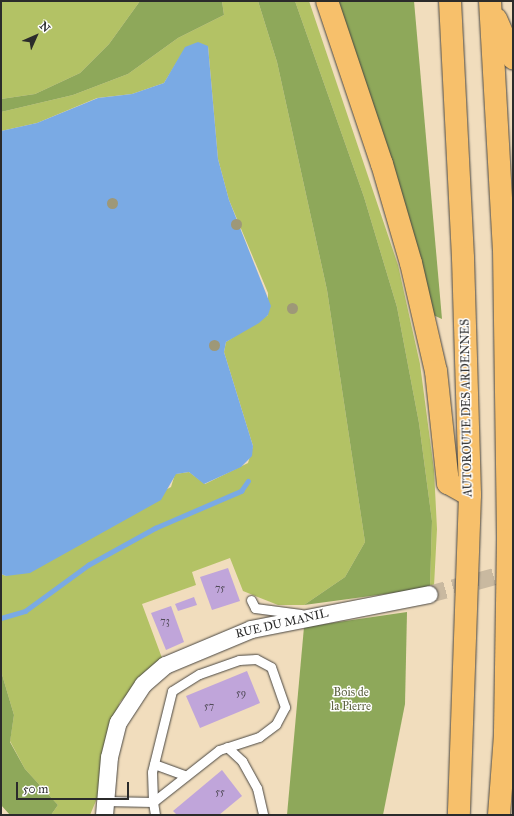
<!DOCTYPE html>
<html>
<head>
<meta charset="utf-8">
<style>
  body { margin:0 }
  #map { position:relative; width:514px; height:816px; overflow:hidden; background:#f1ddbd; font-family:"IM FELL Great Primer",serif }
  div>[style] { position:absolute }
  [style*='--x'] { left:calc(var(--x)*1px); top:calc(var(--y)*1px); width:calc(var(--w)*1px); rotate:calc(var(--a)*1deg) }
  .green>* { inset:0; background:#b3c265 }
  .forest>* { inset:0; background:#8ea85a }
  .water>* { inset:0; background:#7aaae4 }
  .stream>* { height:4.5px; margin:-2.25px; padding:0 2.25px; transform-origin:2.25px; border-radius:2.25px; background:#7aaae4 }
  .building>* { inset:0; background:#c0a5da }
  .minor-tunnel>* { height:17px; margin-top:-8.5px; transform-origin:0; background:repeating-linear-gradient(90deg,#c9b9a0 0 17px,transparent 0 25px) }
  .roads { filter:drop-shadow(0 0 1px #494641) drop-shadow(0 0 1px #494641) }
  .service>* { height:9px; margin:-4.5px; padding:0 4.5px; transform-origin:4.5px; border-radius:4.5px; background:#fff }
  .minor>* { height:17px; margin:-8.5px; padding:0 8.5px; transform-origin:8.5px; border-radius:8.5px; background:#fff }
  .motorway>* { height:22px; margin:-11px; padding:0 11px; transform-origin:11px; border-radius:11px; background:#f7c06b }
  .trees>* { width:11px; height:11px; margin:-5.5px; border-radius:50%; background:#9e9878 }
  span { translate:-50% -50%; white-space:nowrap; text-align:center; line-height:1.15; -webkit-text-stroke:3px #fff; paint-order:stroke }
  .number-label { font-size:10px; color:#504a57 }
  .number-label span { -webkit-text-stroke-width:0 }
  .street-label { font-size:12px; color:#2b2b2b }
  .park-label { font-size:12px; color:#5b603f }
  .frame { position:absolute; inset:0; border:2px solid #2b2b2b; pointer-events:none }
  .north { position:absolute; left:16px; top:16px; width:40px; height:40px; -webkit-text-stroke:3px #fff; paint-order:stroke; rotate:45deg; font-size:11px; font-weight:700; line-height:16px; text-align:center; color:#2b2b2b }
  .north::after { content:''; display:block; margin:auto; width:14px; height:18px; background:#2b2b2b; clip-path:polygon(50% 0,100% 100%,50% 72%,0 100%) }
  .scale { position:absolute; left:16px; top:782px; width:113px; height:18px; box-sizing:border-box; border:2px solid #2b2b2b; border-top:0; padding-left:5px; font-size:12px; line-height:14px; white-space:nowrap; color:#2b2b2b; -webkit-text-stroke:3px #fff; paint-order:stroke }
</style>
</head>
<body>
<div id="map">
  <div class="green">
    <div style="clip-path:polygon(1px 1px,140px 1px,109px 44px,80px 73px,35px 94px,1px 99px)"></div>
    <div style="clip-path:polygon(222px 1px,258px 1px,277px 62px,327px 290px,365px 542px,345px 577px,304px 605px,278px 605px,243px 591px,230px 558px,192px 572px,196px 585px,142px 604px,162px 658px,120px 702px,107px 737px,98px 796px,90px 815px,51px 815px,58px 805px,25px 769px,10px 741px,14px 715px,1px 671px,1px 574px,6px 576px,171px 487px,175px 474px,189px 472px,205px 484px,248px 463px,253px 446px,224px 352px,226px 342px,268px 315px,268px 293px,229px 200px,218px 159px,208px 46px,186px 47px,164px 83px,132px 94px,97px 98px,37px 123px,1px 131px,1px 112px,73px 95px,128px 74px,178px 38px,224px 15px)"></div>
    <div style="clip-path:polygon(295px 1px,309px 1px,398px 265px,420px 364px,434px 470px,437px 529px,434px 586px,430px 588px,432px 521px,419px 423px,397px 307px,364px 197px)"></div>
  </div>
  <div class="forest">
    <div style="clip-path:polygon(140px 1px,222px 1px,224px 15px,178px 38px,128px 74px,73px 95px,1px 112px,1px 99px,35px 94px,80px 73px,109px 44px)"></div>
    <div style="clip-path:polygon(258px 1px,295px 1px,364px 197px,397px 307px,419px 423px,432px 521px,430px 588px,304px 605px,345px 577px,365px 542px,327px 290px,277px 62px)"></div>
    <div style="clip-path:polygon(336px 1px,414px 1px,442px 319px,433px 315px)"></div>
    <div style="clip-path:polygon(407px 612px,405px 704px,383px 815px,287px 815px,304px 627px)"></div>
    <div style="clip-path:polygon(1px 671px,14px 715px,10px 742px,25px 769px,58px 805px,51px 815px,10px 815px,1px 805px)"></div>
  </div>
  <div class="water">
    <div style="clip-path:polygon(198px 42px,208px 46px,218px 159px,229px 200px,271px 306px,268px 315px,259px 323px,226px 342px,224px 352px,253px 446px,252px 456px,241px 467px,204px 484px,189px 472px,176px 474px,161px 500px,30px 573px,6px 576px,1px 574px,1px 131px,37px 123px,98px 98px,132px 94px,164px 83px,185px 47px)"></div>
  </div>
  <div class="stream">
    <div style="--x:1;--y:618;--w:25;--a:-16"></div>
    <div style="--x:25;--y:611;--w:78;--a:-36.1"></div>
    <div style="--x:88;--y:565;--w:77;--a:-28.9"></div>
    <div style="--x:155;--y:528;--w:94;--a:-23.3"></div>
    <div style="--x:241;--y:491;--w:12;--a:-55"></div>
  </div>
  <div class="building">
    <div style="clip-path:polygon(228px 568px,240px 601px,212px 610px,200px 577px)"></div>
    <div style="clip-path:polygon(194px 597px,197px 605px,178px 611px,175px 604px)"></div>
    <div style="clip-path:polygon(171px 606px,184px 642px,166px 650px,151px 613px)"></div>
    <div style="clip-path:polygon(247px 671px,260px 703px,200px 728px,186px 696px)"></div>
    <div style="clip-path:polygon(222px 770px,242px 796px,219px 815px,177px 815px,173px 811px)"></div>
  </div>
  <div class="minor-tunnel">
    <div style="--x:429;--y:594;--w:87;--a:-15.3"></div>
  </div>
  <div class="roads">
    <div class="service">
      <div style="--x:251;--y:600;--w:9;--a:63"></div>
      <div style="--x:255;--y:608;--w:46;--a:7.4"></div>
      <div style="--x:227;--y:747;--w:21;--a:43"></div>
      <div style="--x:242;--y:761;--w:31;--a:61"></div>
      <div style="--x:257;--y:788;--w:28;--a:77"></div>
      <div style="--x:154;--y:764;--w:32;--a:20"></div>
      <div style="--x:104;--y:801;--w:49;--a:1.2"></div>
      <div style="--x:153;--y:802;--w:84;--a:-38.2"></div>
      <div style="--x:219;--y:750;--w:42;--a:-18"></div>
      <div style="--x:259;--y:737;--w:21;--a:-37"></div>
      <div style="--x:276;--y:724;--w:19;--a:-62"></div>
      <div style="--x:285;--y:707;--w:42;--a:-109.3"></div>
      <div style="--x:271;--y:667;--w:17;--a:-152"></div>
      <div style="--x:256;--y:659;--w:17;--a:177"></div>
      <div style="--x:239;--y:660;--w:42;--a:160.7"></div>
      <div style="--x:199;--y:674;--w:32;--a:148"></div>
      <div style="--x:172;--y:691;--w:83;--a:103.9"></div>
      <div style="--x:152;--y:772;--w:30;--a:88"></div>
      <div style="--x:153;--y:802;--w:13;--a:81"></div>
    </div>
    <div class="minor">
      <div style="--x:104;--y:815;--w:58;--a:-85.1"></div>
      <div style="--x:109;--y:757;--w:36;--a:-76"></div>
      <div style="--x:118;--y:722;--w:45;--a:-56.7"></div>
      <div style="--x:143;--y:684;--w:29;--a:-41"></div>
      <div style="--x:165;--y:665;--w:93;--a:-22.7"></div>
      <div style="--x:251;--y:629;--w:181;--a:-11.1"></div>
    </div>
    <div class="motorway">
      <div style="--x:327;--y:1;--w:172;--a:71.4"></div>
      <div style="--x:382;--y:164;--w:103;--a:73.7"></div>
      <div style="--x:411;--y:263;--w:111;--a:77"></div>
      <div style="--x:436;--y:371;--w:113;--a:83.9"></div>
      <div style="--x:448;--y:483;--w:25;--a:29"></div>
      <div style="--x:450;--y:1;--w:257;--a:87.1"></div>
      <div style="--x:463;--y:258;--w:237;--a:88.3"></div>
      <div style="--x:470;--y:495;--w:320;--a:92"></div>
      <div style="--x:490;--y:1;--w:248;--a:86.8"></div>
      <div style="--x:504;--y:249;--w:291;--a:89.2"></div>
      <div style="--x:508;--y:540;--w:195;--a:90.9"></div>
      <div style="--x:505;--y:735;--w:80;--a:94.3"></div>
      <div style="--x:496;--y:19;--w:43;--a:66.4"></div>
    </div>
  </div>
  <div class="trees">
    <div style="left:112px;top:203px"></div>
    <div style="left:236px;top:224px"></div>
    <div style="left:292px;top:308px"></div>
    <div style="left:214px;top:345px"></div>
  </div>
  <div class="number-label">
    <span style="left:220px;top:589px">75</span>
    <span style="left:165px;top:622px">73</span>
    <span style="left:241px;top:694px">59</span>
    <span style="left:209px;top:707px">57</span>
    <span style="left:220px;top:793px">55</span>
  </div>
  <div class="street-label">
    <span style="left:467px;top:408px;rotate:-91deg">AUTOROUTE DES ARDENNES</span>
    <span style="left:282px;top:624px;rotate:-13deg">RUE DU MANIL</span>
  </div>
  <div class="park-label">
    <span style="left:351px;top:700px">Bois de<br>la Pierre</span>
  </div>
  <div class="frame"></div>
  <div class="north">N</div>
  <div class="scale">50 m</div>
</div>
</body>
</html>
